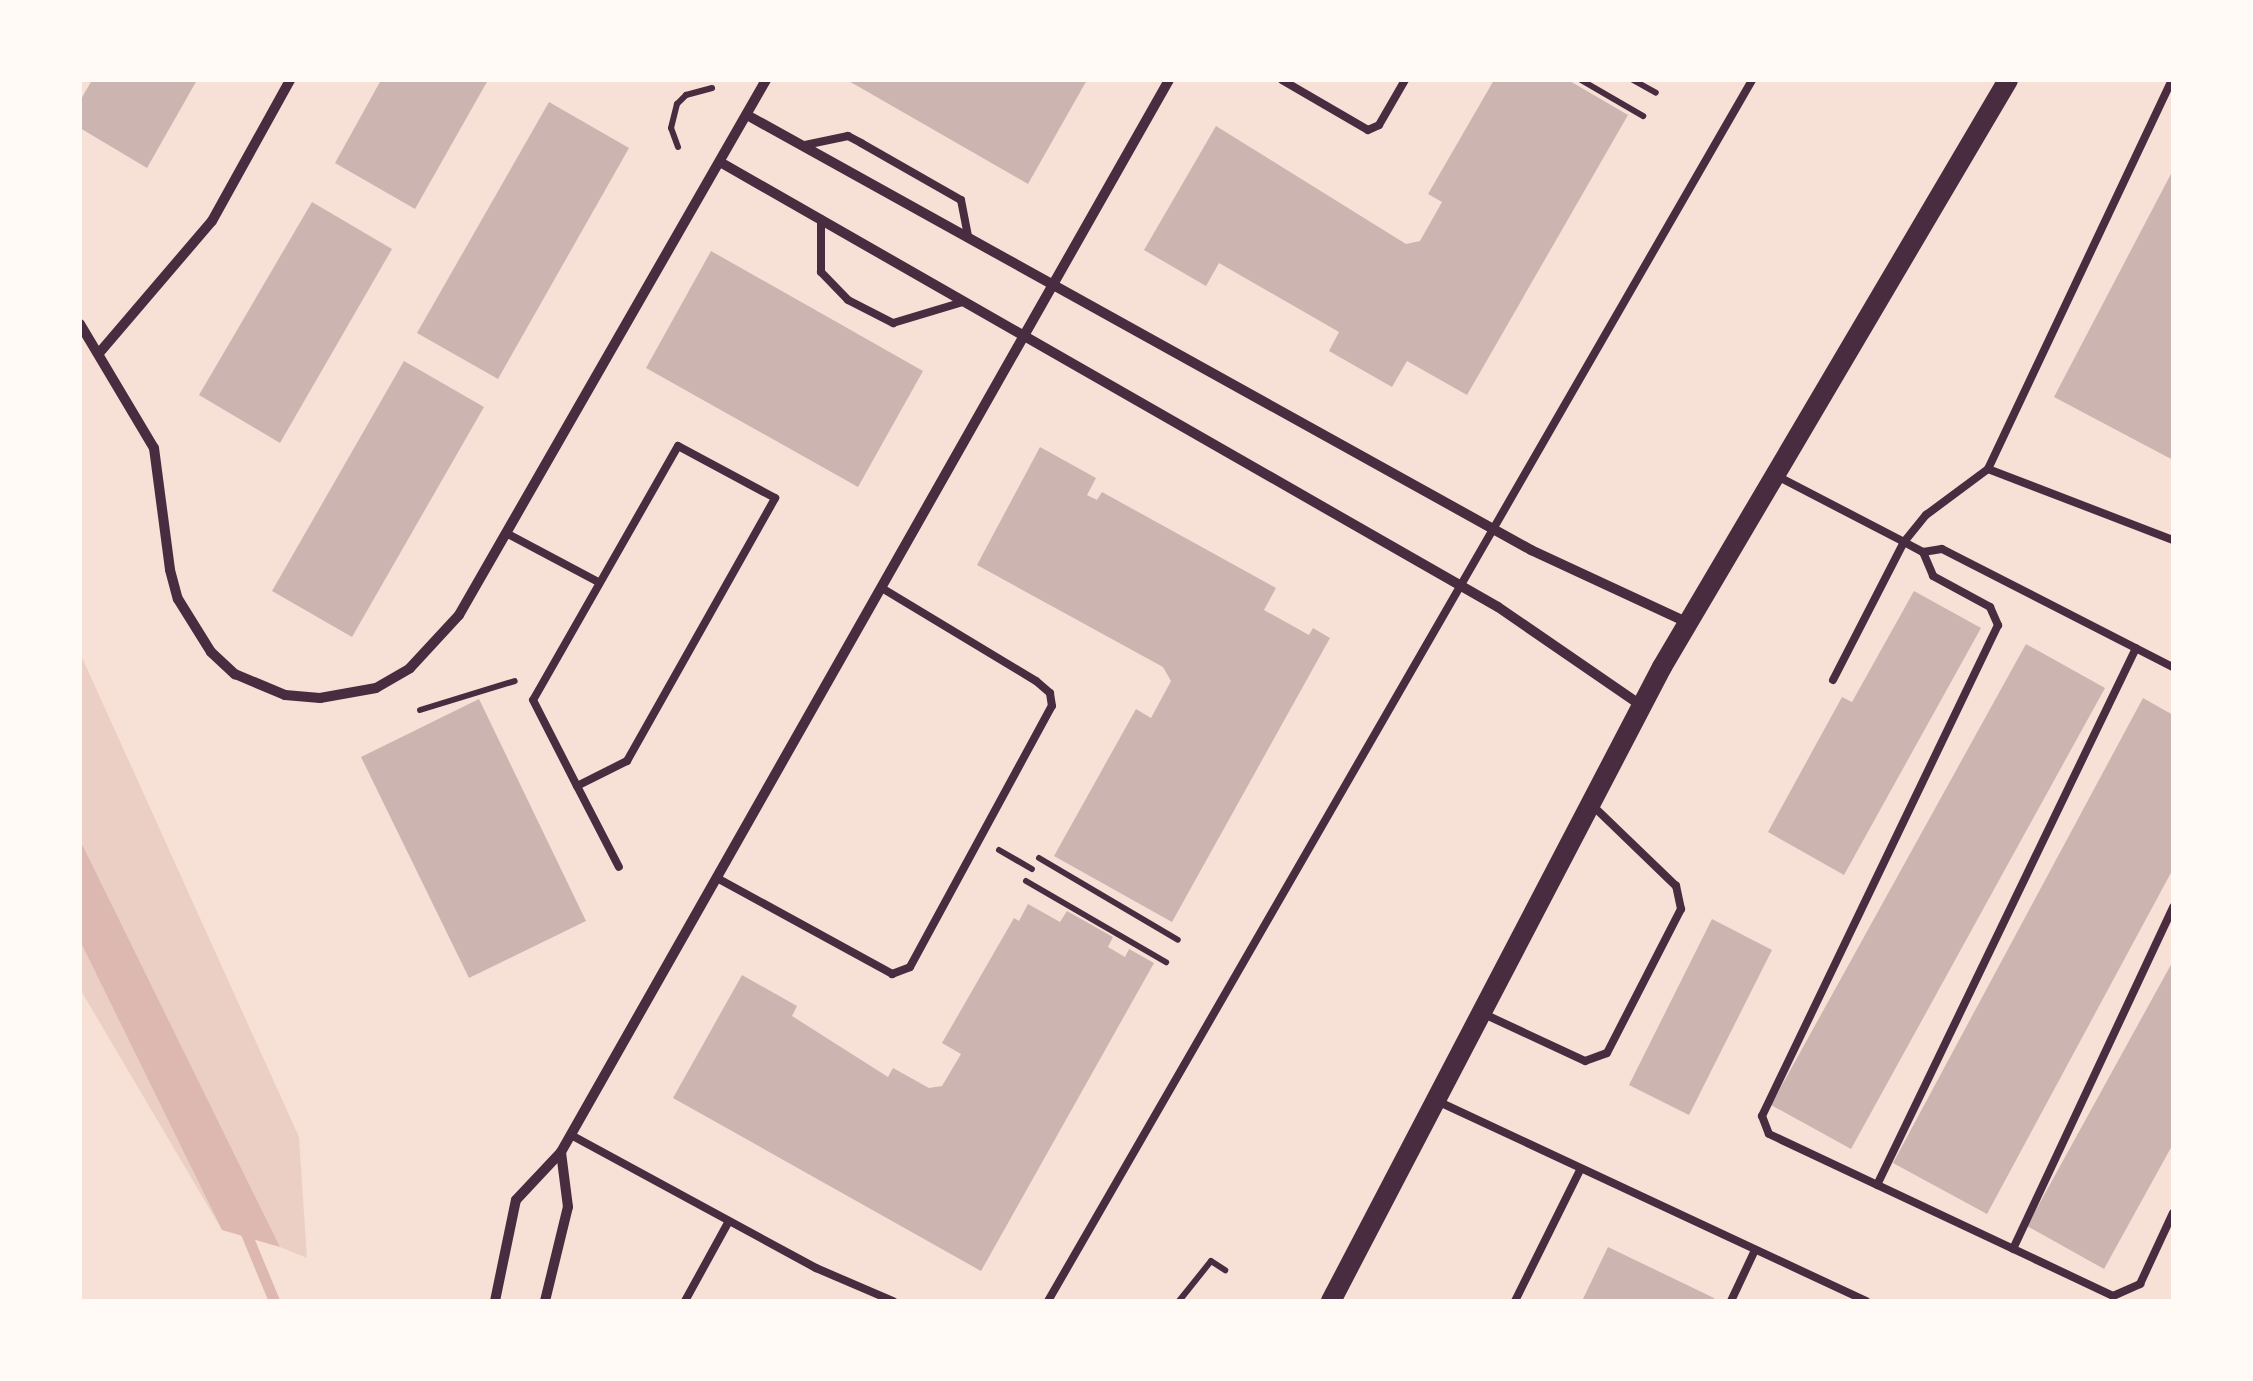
<!DOCTYPE html>
<html>
<head>
<meta charset="utf-8">
<style>
  body { margin:0 }
  #map { position:relative; width:2253px; height:1381px; overflow:hidden; background:#f7e1d7; font-family:"Golos Text",sans-serif }
  div>[style] { position:absolute }
  [style*='--x'] { left:calc(var(--x)*1px); top:calc(var(--y)*1px); width:calc(var(--w)*1px); rotate:calc(var(--a)*1deg) }
  .green>* { inset:0; background:#ebcfc5 }
  .water>* { inset:0; background:#dcb8b0 }
  .stream>* { height:11px; margin:-5.5px; padding:0 5.5px; transform-origin:5.5px; border-radius:5.5px; background:#dcb8b0 }
  .building>* { inset:0; background:#ccb4b1 }
  .path>* { height:6px; margin:-3px; padding:0 3px; transform-origin:3px; border-radius:3px; background:#4a2c40 }
  .service>* { height:8px; margin:-4px; padding:0 4px; transform-origin:4px; border-radius:4px; background:#4a2c40 }
  .minor>* { height:10px; margin:-5px; padding:0 5px; transform-origin:5px; border-radius:5px; background:#4a2c40 }
  .secondary>* { height:20px; margin:-10px; padding:0 10px; transform-origin:10px; border-radius:10px; background:#4a2c40 }
  span { translate:-50% -50%; white-space:nowrap; text-align:center; line-height:1.15; -webkit-text-stroke:8px #fffaf5; paint-order:stroke }
  .frame { position:absolute; inset:0; border:82px solid #fffaf5; pointer-events:none }
</style>
</head>
<body>
<div id="map">
  <div class="green">
    <div style="clip-path:polygon(80px 653px,299px 1137px,307px 1258px,280px 1247px,80px 840px)"></div>
    <div style="clip-path:polygon(80px 941px,222px 1230px,80px 989px)"></div>
  </div>
  <div class="water">
    <div style="clip-path:polygon(80px 840px,280px 1247px,222px 1230px,80px 941px)"></div>
  </div>
  <div class="stream">
    <div style="--x:243;--y:1226;--w:81;--a:67.5"></div>
  </div>
  <div class="building">
    <div style="clip-path:polygon(92px 80px,197px 80px,147px 168px,80px 128px,80px 101px)"></div>
    <div style="clip-path:polygon(381px 80px,488px 80px,415px 209px,335px 163px)"></div>
    <div style="clip-path:polygon(847px 80px,1087px 80px,1028px 184px)"></div>
    <div style="clip-path:polygon(1494px 80px,1568px 80px,1628px 115px,1467px 395px,1407px 361px,1392px 387px,1329px 351px,1339px 332px,1219px 263px,1206px 286px,1144px 250px,1216px 126px,1406px 244px,1420px 241px,1442px 202px,1428px 194px)"></div>
    <div style="clip-path:polygon(549px 102px,629px 148px,498px 379px,417px 333px)"></div>
    <div style="clip-path:polygon(2173px 170px,2173px 460px,2054px 397px)"></div>
    <div style="clip-path:polygon(312px 202px,392px 249px,280px 443px,199px 395px)"></div>
    <div style="clip-path:polygon(711px 251px,923px 371px,858px 487px,646px 368px)"></div>
    <div style="clip-path:polygon(404px 361px,484px 407px,352px 637px,272px 591px)"></div>
    <div style="clip-path:polygon(1040px 447px,1096px 478px,1087px 495px,1097px 500px,1102px 492px,1276px 588px,1264px 610px,1309px 635px,1313px 628px,1330px 638px,1172px 922px,1054px 856px,1136px 709px,1151px 718px,1171px 681px,1163px 667px,977px 565px)"></div>
    <div style="clip-path:polygon(1914px 591px,1981px 628px,1844px 875px,1768px 832px,1842px 697px,1852px 702px)"></div>
    <div style="clip-path:polygon(2026px 644px,2105px 688px,1851px 1149px,1771px 1105px)"></div>
    <div style="clip-path:polygon(2143px 698px,2173px 715px,2173px 869px,1987px 1214px,1893px 1163px)"></div>
    <div style="clip-path:polygon(479px 699px,586px 921px,469px 978px,361px 757px)"></div>
    <div style="clip-path:polygon(1028px 904px,1060px 922px,1067px 911px,1113px 937px,1108px 947px,1125px 957px,1129px 949px,1154px 963px,981px 1271px,673px 1098px,742px 975px,797px 1006px,792px 1016px,888px 1077px,893px 1068px,929px 1088px,942px 1086px,961px 1054px,942px 1043px,1014px 918px,1019px 921px)"></div>
    <div style="clip-path:polygon(1712px 919px,1772px 950px,1689px 1115px,1629px 1085px)"></div>
    <div style="clip-path:polygon(2173px 961px,2173px 1144px,2104px 1269px,2027px 1226px)"></div>
    <div style="clip-path:polygon(1608px 1247px,1714px 1298px,1713px 1301px,1582px 1301px)"></div>
  </div>
  <div class="path">
    <div style="--x:1581;--y:80;--w:72;--a:30.1"></div>
    <div style="--x:1633;--y:80;--w:26;--a:29"></div>
    <div style="--x:678;--y:147;--w:20;--a:-110"></div>
    <div style="--x:671;--y:128;--w:25;--a:-76"></div>
    <div style="--x:677;--y:104;--w:13;--a:-45"></div>
    <div style="--x:686;--y:95;--w:27;--a:-15"></div>
    <div style="--x:420;--y:710;--w:99;--a:-17"></div>
    <div style="--x:999;--y:850;--w:38;--a:30"></div>
    <div style="--x:1039;--y:858;--w:161;--a:30.5"></div>
    <div style="--x:1026;--y:881;--w:162;--a:30.1"></div>
    <div style="--x:1179;--y:1301;--w:51;--a:-51.3"></div>
    <div style="--x:1211;--y:1261;--w:17;--a:33"></div>
  </div>
  <div class="service">
    <div style="--x:1282;--y:80;--w:99;--a:30.2"></div>
    <div style="--x:1368;--y:130;--w:12;--a:-24"></div>
    <div style="--x:1379;--y:125;--w:52;--a:-60"></div>
    <div style="--x:805;--y:145;--w:44;--a:-11.8"></div>
    <div style="--x:848;--y:136;--w:15;--a:28"></div>
    <div style="--x:861;--y:143;--w:115;--a:29.7"></div>
    <div style="--x:961;--y:200;--w:37;--a:79"></div>
    <div style="--x:821;--y:219;--w:53;--a:90"></div>
    <div style="--x:821;--y:272;--w:39;--a:46"></div>
    <div style="--x:848;--y:300;--w:51;--a:27.1"></div>
    <div style="--x:893;--y:323;--w:73;--a:-16.7"></div>
    <div style="--x:1988;--y:469;--w:430;--a:-64.7"></div>
    <div style="--x:1775;--y:475;--w:145;--a:27.4"></div>
    <div style="--x:1904;--y:542;--w:35;--a:-51"></div>
    <div style="--x:1926;--y:515;--w:77;--a:-36.6"></div>
    <div style="--x:1988;--y:469;--w:198;--a:21"></div>
    <div style="--x:506;--y:533;--w:104;--a:28"></div>
    <div style="--x:1923;--y:552;--w:19;--a:-9"></div>
    <div style="--x:1942;--y:549;--w:259;--a:27.1"></div>
    <div style="--x:1833;--y:680;--w:155;--a:-62.8"></div>
    <div style="--x:1904;--y:542;--w:21;--a:28"></div>
    <div style="--x:1923;--y:552;--w:26;--a:67"></div>
    <div style="--x:1933;--y:576;--w:65;--a:28.5"></div>
    <div style="--x:1990;--y:607;--w:20;--a:66"></div>
    <div style="--x:1998;--y:625;--w:545;--a:115.67"></div>
    <div style="--x:1762;--y:1116;--w:19;--a:69"></div>
    <div style="--x:1769;--y:1134;--w:380;--a:25.2"></div>
    <div style="--x:2113;--y:1296;--w:30;--a:-24"></div>
    <div style="--x:2140;--y:1284;--w:78;--a:-65.1"></div>
    <div style="--x:577;--y:786;--w:56;--a:-26.6"></div>
    <div style="--x:627;--y:761;--w:302;--a:-60.6"></div>
    <div style="--x:775;--y:498;--w:110;--a:-151.8"></div>
    <div style="--x:678;--y:446;--w:292;--a:119.7"></div>
    <div style="--x:533;--y:700;--w:97;--a:62.9"></div>
    <div style="--x:577;--y:786;--w:91;--a:62.6"></div>
    <div style="--x:717;--y:878;--w:200;--a:28.7"></div>
    <div style="--x:892;--y:974;--w:19;--a:-21"></div>
    <div style="--x:910;--y:967;--w:297;--a:-61.5"></div>
    <div style="--x:1052;--y:706;--w:13;--a:-99"></div>
    <div style="--x:1050;--y:693;--w:18;--a:-139"></div>
    <div style="--x:1036;--y:681;--w:176;--a:-148.9"></div>
    <div style="--x:1482;--y:1013;--w:114;--a:25"></div>
    <div style="--x:1585;--y:1061;--w:23;--a:-20"></div>
    <div style="--x:1607;--y:1053;--w:162;--a:-62.8"></div>
    <div style="--x:1681;--y:909;--w:24;--a:-102"></div>
    <div style="--x:1676;--y:886;--w:118;--a:-136"></div>
    <div style="--x:1435;--y:1100;--w:476;--a:25"></div>
    <div style="--x:571;--y:1135;--w:279;--a:28.5"></div>
    <div style="--x:816;--y:1268;--w:84;--a:23.2"></div>
    <div style="--x:1877;--y:1185;--w:596;--a:-64.25"></div>
    <div style="--x:2013;--y:1249;--w:378;--a:-64.9"></div>
    <div style="--x:685;--y:1301;--w:91;--a:-61.2"></div>
    <div style="--x:1048;--y:1301;--w:1409;--a:-60.03"></div>
    <div style="--x:1515;--y:1301;--w:146;--a:-63.6"></div>
    <div style="--x:1731;--y:1301;--w:56;--a:-64.8"></div>
  </div>
  <div class="minor">
    <div style="--x:747;--y:115;--w:897;--a:29.02"></div>
    <div style="--x:1531;--y:550;--w:173;--a:24.9"></div>
    <div style="--x:720;--y:162;--w:896;--a:29.77"></div>
    <div style="--x:1498;--y:607;--w:175;--a:34.5"></div>
    <div style="--x:80;--y:324;--w:144;--a:59.2"></div>
    <div style="--x:154;--y:448;--w:123;--a:82.5"></div>
    <div style="--x:170;--y:570;--w:30;--a:75"></div>
    <div style="--x:178;--y:599;--w:62;--a:58.1"></div>
    <div style="--x:211;--y:652;--w:33;--a:43"></div>
    <div style="--x:235;--y:674;--w:54;--a:22.8"></div>
    <div style="--x:285;--y:695;--w:35;--a:5"></div>
    <div style="--x:320;--y:698;--w:57;--a:-10.1"></div>
    <div style="--x:376;--y:688;--w:39;--a:-30"></div>
    <div style="--x:410;--y:668;--w:72;--a:-47.2"></div>
    <div style="--x:459;--y:615;--w:617;--a:-60.15"></div>
    <div style="--x:100;--y:352;--w:172;--a:-49.5"></div>
    <div style="--x:212;--y:221;--w:161;--a:-61"></div>
    <div style="--x:495;--y:1301;--w:103;--a:-78.3"></div>
    <div style="--x:516;--y:1200;--w:66;--a:-46.8"></div>
    <div style="--x:561;--y:1152;--w:1232;--a:-60.44"></div>
    <div style="--x:545;--y:1301;--w:97;--a:-76.3"></div>
    <div style="--x:568;--y:1207;--w:55;--a:-97.3"></div>
  </div>
  <div class="secondary">
    <div style="--x:1331;--y:1301;--w:715;--a:-62.43"></div>
    <div style="--x:1662;--y:667;--w:681;--a:-59.48"></div>
  </div>
  <div class="frame"></div>
</div>
</body>
</html>
